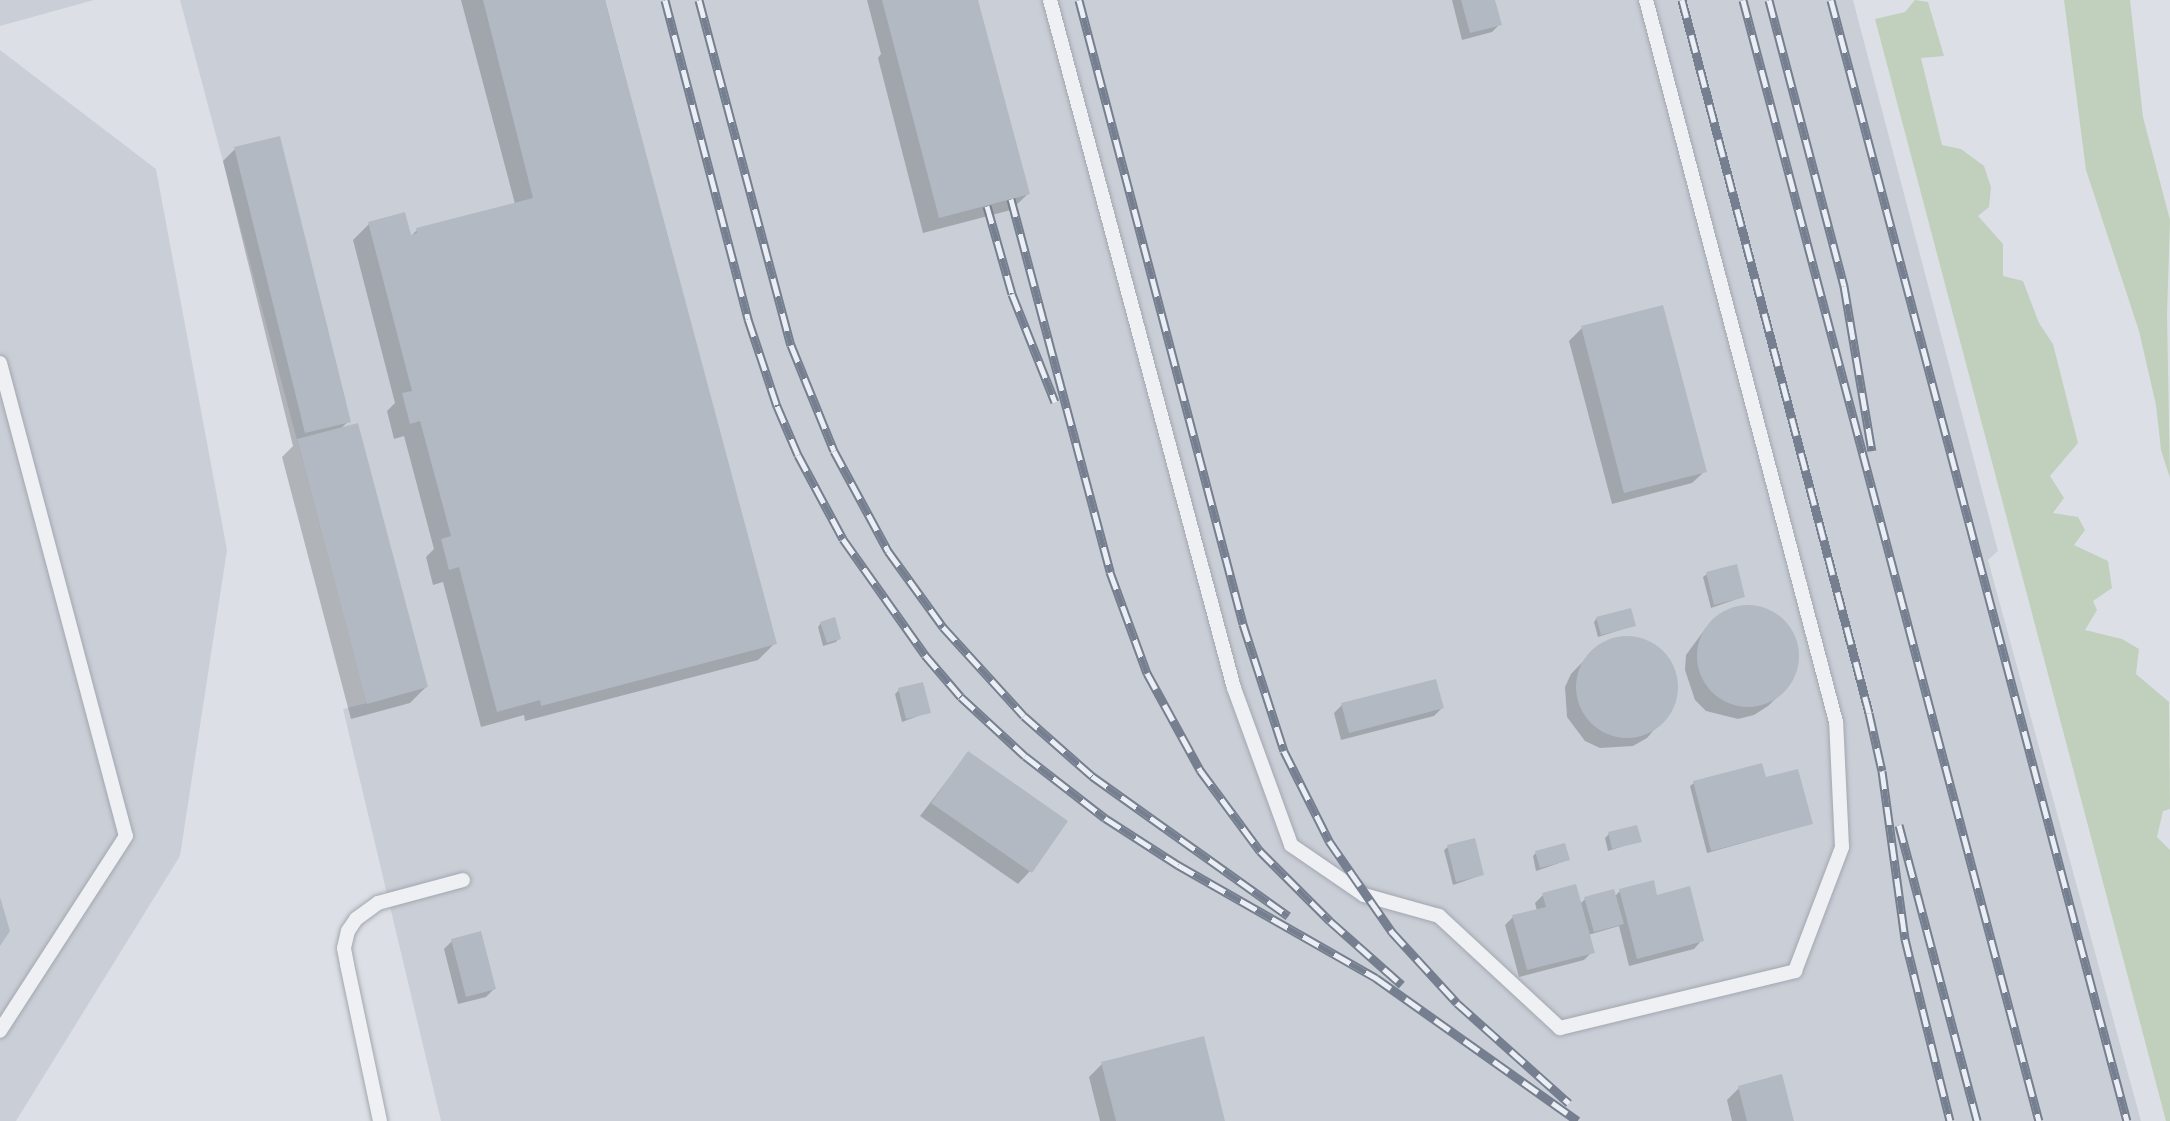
<!DOCTYPE html>
<html>
<head>
<meta charset="utf-8">
<style>
  body { margin:0 }
  #map { position:relative; width:2170px; height:1121px; overflow:hidden; background:#dce0e6; font-family:"IBM Plex Sans",sans-serif }
  div>[style] { position:absolute }
  [style*='--x'] { left:calc(var(--x)*1px); top:calc(var(--y)*1px); width:calc(var(--w)*1px); rotate:calc(var(--a)*1deg) }
  .built>* { inset:0; background:#cacfd7 }
  .green>* { inset:0; background:#c1cfbd }
  .shadow>* { inset:0; background:#0003 }
  .building>* { inset:0; background:#b3b9c2 }
  .round { border-radius:50% }
  .roads { filter:drop-shadow(0 0 2px #a2a7af) drop-shadow(0 0 2px #a2a7af) }
  .lane>* { height:14px; margin:-7px; padding:0 7px; transform-origin:7px; border-radius:7px; background:#eef0f4 }
  .rail>* { height:9px; margin-top:-4.5px; transform-origin:0; background:repeating-linear-gradient(90deg,#ebeef4 0 18px,#767f8f 0 36px); box-sizing:border-box; border-block:2px solid #767f8f }
  span { translate:-50% -50%; white-space:nowrap; text-align:center; line-height:1.15; -webkit-text-stroke:6px #ebeef4; paint-order:stroke }
</style>
</head>
<body>
<div id="map">
  <div class="built">
    <div style="clip-path:polygon(0 0,94px 0,0 26px)"></div>
    <div style="clip-path:polygon(180px 0,1853px 0,1998px 551px,1988px 560px,2141px 1121px,441px 1121px,343px 709px,367px 703px)"></div>
    <div style="clip-path:polygon(0 50px,156px 169px,227px 550px,180px 856px,16px 1121px,0 1121px)"></div>
  </div>
  <div class="green">
    <div style="clip-path:polygon(1915px 0,1928px 2px,1944px 56px,1921px 58px,1942px 145px,1961px 149px,1984px 166px,1991px 187px,1989px 207px,1978px 216px,2003px 244px,2003px 276px,2023px 281px,2039px 323px,2053px 344px,2078px 443px,2050px 476px,2064px 498px,2053px 513px,2078px 517px,2085px 530px,2074px 545px,2108px 561px,2112px 588px,2093px 601px,2097px 610px,2085px 630px,2122px 639px,2139px 649px,2136px 674px,2169px 702px,2170px 809px,2163px 811px,2157px 837px,2170px 850px,2170px 1121px,2166px 1121px,1875px 19px,1905px 12px)"></div>
    <div style="clip-path:polygon(2064px 0,2130px 0,2143px 117px,2170px 220px,2167px 314px,2170px 478px,2161px 450px,2156px 405px,2139px 331px,2086px 170px)"></div>
  </div>
  <div class="shadow">
    <div style="clip-path:polygon(461px 0,605px 0,774px 644px,758px 660px,525px 721px,524px 715px,481px 727px,443px 582px,433px 585px,426px 557px,434px 549px,404px 436px,394px 439px,387px 411px,395px 403px,353px 240px,369px 224px,409px 238px,417px 230px,515px 204px)"></div>
    <div style="clip-path:polygon(867px 0,976px 0,1028px 194px,1011px 210px,923px 233px,878px 58px,881px 54px)"></div>
    <div style="clip-path:polygon(1452px 0,1493px 0,1500px 24px,1492px 32px,1462px 40px)"></div>
    <div style="clip-path:polygon(235px 149px,349px 421px,339px 430px,426px 687px,410px 703px,351px 719px,282px 457px,293px 446px,223px 161px)"></div>
    <div style="clip-path:polygon(1582px 328px,1705px 471px,1692px 483px,1612px 504px,1569px 341px)"></div>
    <div style="clip-path:polygon(1707px 574px,1743px 597px,1711px 608px,1703px 577px)"></div>
    <div style="clip-path:polygon(1746px 606px,1773px 613px,1784px 621px,1797px 647px,1797px 663px,1782px 693px,1768px 706px,1754px 715px,1738px 719px,1706px 711px,1695px 700px,1685px 670px,1686px 655px,1705px 629px,1718px 616px)"></div>
    <div style="clip-path:polygon(1597px 618px,1633px 626px,1598px 637px,1594px 622px)"></div>
    <div style="clip-path:polygon(821px 623px,839px 638px,836px 642px,823px 646px,818px 627px)"></div>
    <div style="clip-path:polygon(1622px 637px,1651px 643px,1672px 665px,1676px 678px,1670px 711px,1647px 738px,1633px 746px,1600px 748px,1585px 741px,1567px 717px,1565px 687px,1571px 674px,1595px 649px)"></div>
    <div style="clip-path:polygon(899px 690px,929px 712px,902px 722px,895px 694px)"></div>
    <div style="clip-path:polygon(1342px 705px,1442px 708px,1434px 716px,1341px 740px,1334px 713px)"></div>
    <div style="clip-path:polygon(968px 753px,1030px 871px,1018px 884px,920px 816px)"></div>
    <div style="clip-path:polygon(1765px 780px,1810px 824px,1707px 853px,1690px 786px,1694px 783px)"></div>
    <div style="clip-path:polygon(1609px 834px,1639px 841px,1608px 851px,1605px 838px)"></div>
    <div style="clip-path:polygon(1448px 847px,1482px 875px,1453px 885px,1444px 850px)"></div>
    <div style="clip-path:polygon(1536px 853px,1568px 860px,1536px 871px,1533px 856px)"></div>
    <div style="clip-path:polygon(1620px 891px,1656px 897px,1702px 940px,1694px 949px,1629px 966px,1619px 926px,1588px 935px,1592px 952px,1584px 960px,1519px 977px,1505px 925px,1513px 917px,1537px 911px,1535px 903px,1543px 895px,1580px 904px,1585px 899px,1614px 897px)"></div>
    <div style="clip-path:polygon(452px 941px,494px 989px,486px 997px,458px 1004px,444px 949px)"></div>
    <div style="clip-path:polygon(1102px 1064px,1223px 1121px,1100px 1121px,1089px 1077px)"></div>
    <div style="clip-path:polygon(1739px 1088px,1792px 1121px,1732px 1121px,1727px 1100px)"></div>
  </div>
  <div class="building">
    <div style="clip-path:polygon(483px 0,605px 0,777px 644px,541px 706px,540px 700px,497px 712px,459px 567px,449px 570px,441px 539px,451px 536px,420px 421px,410px 424px,402px 393px,412px 391px,368px 222px,405px 212px,411px 235px,417px 233px,416px 228px,533px 198px)"></div>
    <div style="clip-path:polygon(882px 0,978px 0,1030px 194px,939px 218px)"></div>
    <div style="clip-path:polygon(1461px 0,1495px 0,1502px 25px,1470px 33px)"></div>
    <div style="clip-path:polygon(280px 136px,351px 422px,305px 433px,234px 147px)"></div>
    <div style="clip-path:polygon(1663px 305px,1707px 472px,1624px 493px,1581px 326px)"></div>
    <div style="clip-path:polygon(358px 423px,428px 687px,367px 704px,297px 439px)"></div>
    <div style="clip-path:polygon(1737px 564px,1745px 597px,1714px 605px,1706px 572px)"></div>
    <div class="round" style="left:1697px;top:605px;width:102px;height:102px"></div>
    <div style="clip-path:polygon(1631px 608px,1636px 626px,1601px 635px,1596px 617px)"></div>
    <div style="clip-path:polygon(835px 617px,841px 639px,827px 643px,820px 622px)"></div>
    <div class="round" style="left:1576px;top:636px;width:102px;height:102px"></div>
    <div style="clip-path:polygon(1436px 679px,1444px 708px,1349px 733px,1341px 703px)"></div>
    <div style="clip-path:polygon(923px 682px,931px 713px,906px 719px,898px 688px)"></div>
    <div style="clip-path:polygon(968px 751px,1068px 821px,1032px 873px,931px 803px)"></div>
    <div style="clip-path:polygon(1762px 763px,1766px 777px,1798px 769px,1813px 824px,1711px 851px,1693px 781px)"></div>
    <div style="clip-path:polygon(1637px 825px,1642px 842px,1612px 849px,1608px 832px)"></div>
    <div style="clip-path:polygon(1475px 838px,1484px 875px,1456px 882px,1447px 845px)"></div>
    <div style="clip-path:polygon(1565px 843px,1570px 860px,1540px 868px,1535px 851px)"></div>
    <div style="clip-path:polygon(1654px 880px,1657px 895px,1690px 886px,1704px 941px,1637px 959px,1619px 889px)"></div>
    <div style="clip-path:polygon(1576px 884px,1595px 953px,1527px 970px,1512px 915px,1546px 907px,1542px 893px)"></div>
    <div style="clip-path:polygon(1614px 889px,1624px 924px,1594px 932px,1584px 897px)"></div>
    <div style="clip-path:polygon(0 897px,10px 931px,0 946px)"></div>
    <div style="clip-path:polygon(481px 931px,496px 989px,466px 997px,451px 939px)"></div>
    <div style="clip-path:polygon(1204px 1036px,1225px 1121px,1116px 1121px,1101px 1062px)"></div>
    <div style="clip-path:polygon(1782px 1074px,1794px 1121px,1747px 1121px,1738px 1086px)"></div>
  </div>
  <div class="roads">
    <div class="lane">
      <div style="--x:1050;--y:0;--w:712;--a:75.03"></div>
      <div style="--x:1234;--y:688;--w:167;--a:70"></div>
      <div style="--x:1291;--y:845;--w:88;--a:34.4"></div>
      <div style="--x:1364;--y:895;--w:78;--a:15.6"></div>
      <div style="--x:1439;--y:916;--w:165;--a:42.8"></div>
      <div style="--x:1560;--y:1028;--w:242;--a:-13.6"></div>
      <div style="--x:1795;--y:971;--w:133;--a:-69.2"></div>
      <div style="--x:1842;--y:847;--w:125;--a:-92.7"></div>
      <div style="--x:1836;--y:722;--w:747;--a:-104.74"></div>
      <div style="--x:0;--y:363;--w:489;--a:75.1"></div>
      <div style="--x:126;--y:836;--w:232;--a:122.9"></div>
      <div style="--x:380;--y:1121;--w:160;--a:-101.9"></div>
      <div style="--x:347;--y:964;--w:16;--a:-101"></div>
      <div style="--x:344;--y:948;--w:17;--a:-77"></div>
      <div style="--x:348;--y:931;--w:14;--a:-56"></div>
      <div style="--x:356;--y:919;--w:27;--a:-36"></div>
      <div style="--x:378;--y:903;--w:88;--a:-15.1"></div>
    </div>
  </div>
  <div class="rail">
    <div style="--x:665;--y:0;--w:330;--a:75.4"></div>
    <div style="--x:748;--y:319;--w:92;--a:71.6"></div>
    <div style="--x:777;--y:406;--w:53;--a:66.8"></div>
    <div style="--x:798;--y:455;--w:95;--a:61.8"></div>
    <div style="--x:843;--y:539;--w:142;--a:54.7"></div>
    <div style="--x:925;--y:655;--w:55;--a:49.4"></div>
    <div style="--x:961;--y:697;--w:87;--a:42.7"></div>
    <div style="--x:1025;--y:756;--w:101;--a:37.8"></div>
    <div style="--x:1105;--y:818;--w:87;--a:32.8"></div>
    <div style="--x:1178;--y:865;--w:228;--a:29.7"></div>
    <div style="--x:1376;--y:978;--w:247;--a:35.3"></div>
    <div style="--x:699;--y:0;--w:357;--a:75.1"></div>
    <div style="--x:791;--y:345;--w:114;--a:67.9"></div>
    <div style="--x:834;--y:451;--w:114;--a:61.6"></div>
    <div style="--x:888;--y:551;--w:94;--a:54.1"></div>
    <div style="--x:943;--y:627;--w:120;--a:47.7"></div>
    <div style="--x:1024;--y:716;--w:91;--a:41.4"></div>
    <div style="--x:1092;--y:776;--w:241;--a:35.5"></div>
    <div style="--x:1079;--y:0;--w:645;--a:75.27"></div>
    <div style="--x:1243;--y:624;--w:133;--a:72.1"></div>
    <div style="--x:1284;--y:751;--w:101;--a:63.4"></div>
    <div style="--x:1329;--y:841;--w:111;--a:55.3"></div>
    <div style="--x:1392;--y:932;--w:96;--a:47.5"></div>
    <div style="--x:1457;--y:1003;--w:150;--a:41.8"></div>
    <div style="--x:1682;--y:0;--w:737;--a:75.3"></div>
    <div style="--x:1869;--y:713;--w:59;--a:77.4"></div>
    <div style="--x:1882;--y:771;--w:170;--a:82.2"></div>
    <div style="--x:1905;--y:939;--w:187;--a:76.1"></div>
    <div style="--x:1743;--y:0;--w:1159;--a:75.21"></div>
    <div style="--x:1769;--y:0;--w:296;--a:75.3"></div>
    <div style="--x:1844;--y:286;--w:167;--a:80.4"></div>
    <div style="--x:1831;--y:0;--w:1159;--a:75.21"></div>
    <div style="--x:1011;--y:199;--w:386;--a:75.1"></div>
    <div style="--x:1110;--y:572;--w:108;--a:69.9"></div>
    <div style="--x:1147;--y:673;--w:111;--a:61.3"></div>
    <div style="--x:1200;--y:770;--w:101;--a:53.5"></div>
    <div style="--x:1260;--y:851;--w:99;--a:45"></div>
    <div style="--x:1330;--y:921;--w:96;--a:41.6"></div>
    <div style="--x:987;--y:206;--w:91;--a:74.1"></div>
    <div style="--x:1012;--y:294;--w:116;--a:68.3"></div>
    <div style="--x:1899;--y:825;--w:306;--a:75.2"></div>
  </div>
</div>
</body>
</html>
